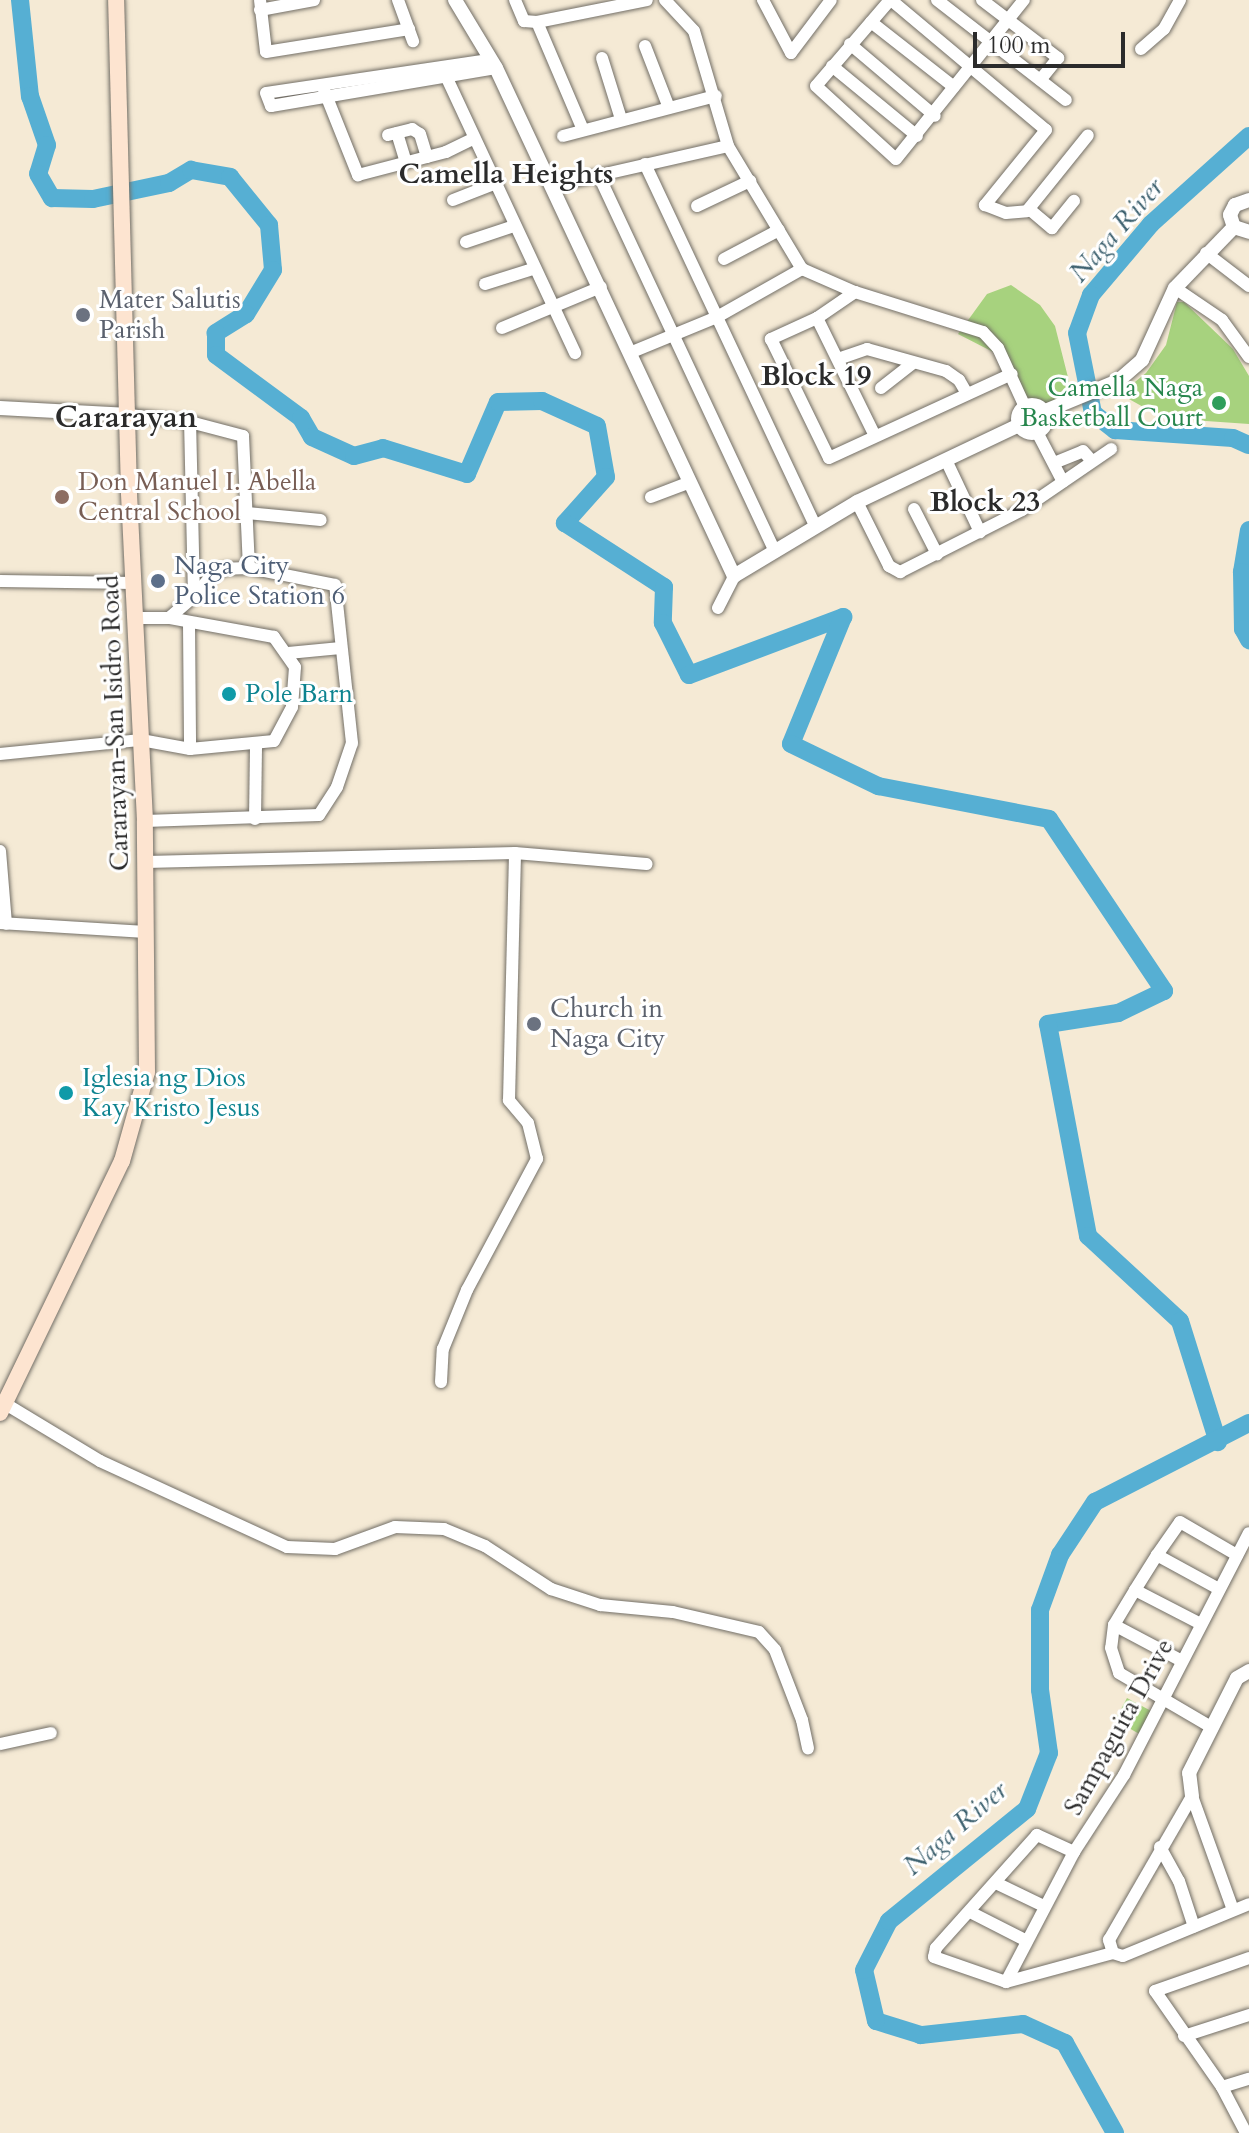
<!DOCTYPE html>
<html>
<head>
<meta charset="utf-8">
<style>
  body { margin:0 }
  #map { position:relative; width:1249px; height:2133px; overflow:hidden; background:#f5ead5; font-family:Cardo,serif }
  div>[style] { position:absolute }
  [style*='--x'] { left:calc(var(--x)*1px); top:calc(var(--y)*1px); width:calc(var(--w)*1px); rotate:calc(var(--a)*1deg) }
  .green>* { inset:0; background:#a7d27e }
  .river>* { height:18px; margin:-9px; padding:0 9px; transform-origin:9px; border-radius:9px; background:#56afd3 }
  .roads { filter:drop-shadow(0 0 2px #726e66) drop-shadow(0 0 2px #726e66) }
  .minor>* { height:12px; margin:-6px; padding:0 6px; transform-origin:6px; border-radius:6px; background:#fff }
  .tertiary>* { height:14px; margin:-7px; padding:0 7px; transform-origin:7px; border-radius:7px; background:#fff }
  .tertiary>.ring { margin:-7px; padding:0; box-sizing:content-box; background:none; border:14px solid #fff; border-radius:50% }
  .secondary>* { height:16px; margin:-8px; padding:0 8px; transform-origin:8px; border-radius:8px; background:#fde4d0 }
  .dots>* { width:22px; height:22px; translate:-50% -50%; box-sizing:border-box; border:4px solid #fff; border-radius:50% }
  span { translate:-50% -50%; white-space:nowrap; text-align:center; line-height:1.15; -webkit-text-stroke:6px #fff; paint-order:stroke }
  .worship-label { font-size:26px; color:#5b616d }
  .left { translate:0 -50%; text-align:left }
  .leisure-label { font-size:26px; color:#27864d }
  .right { translate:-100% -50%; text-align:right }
  .education-label { font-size:26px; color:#785e54 }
  .service-label { font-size:26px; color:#4e5e75 }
  .culture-label { font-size:26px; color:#0d838f }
  .street-label { font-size:26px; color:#2b2b2b }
  .neighbourhood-label { font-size:28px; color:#2b2b2b; font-weight:700 }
  .water-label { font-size:28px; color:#3c606e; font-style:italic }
  .quarter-label { font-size:30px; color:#2b2b2b; font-weight:700 }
  .scale { position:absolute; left:973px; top:32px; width:152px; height:36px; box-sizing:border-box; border:4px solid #2b2b2b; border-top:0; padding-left:10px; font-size:24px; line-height:28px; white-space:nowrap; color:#2b2b2b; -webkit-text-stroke:6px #fff; paint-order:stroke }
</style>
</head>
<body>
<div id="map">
  <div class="green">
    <div style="clip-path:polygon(1011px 285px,1040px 305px,1055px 326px,1073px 397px,1043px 407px,1030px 402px,1014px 390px,995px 353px,958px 334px,987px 294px)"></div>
    <div style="clip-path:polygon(1177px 302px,1184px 302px,1233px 349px,1249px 376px,1249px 424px,1163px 418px,1120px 394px,1146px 373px,1166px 345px)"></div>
    <div style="clip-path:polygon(1127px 1698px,1153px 1712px,1141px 1735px,1115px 1720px)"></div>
  </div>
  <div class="river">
    <div style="--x:20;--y:0;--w:97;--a:84.1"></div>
    <div style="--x:30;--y:96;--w:52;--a:70.9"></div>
    <div style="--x:47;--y:145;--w:30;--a:107"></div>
    <div style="--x:38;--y:174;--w:28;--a:60"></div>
    <div style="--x:52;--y:198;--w:41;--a:1.4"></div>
    <div style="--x:93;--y:199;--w:78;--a:-11.9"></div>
    <div style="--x:169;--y:183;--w:26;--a:-31"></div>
    <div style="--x:191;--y:170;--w:40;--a:10"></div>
    <div style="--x:230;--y:177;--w:62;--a:50.9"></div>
    <div style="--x:269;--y:225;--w:45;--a:84.9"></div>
    <div style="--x:273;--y:270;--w:52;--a:121.5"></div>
    <div style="--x:246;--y:314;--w:36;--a:148"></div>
    <div style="--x:216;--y:333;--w:22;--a:90"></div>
    <div style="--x:216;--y:355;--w:106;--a:36.5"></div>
    <div style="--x:301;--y:418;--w:22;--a:60"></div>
    <div style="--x:312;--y:437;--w:46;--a:24.3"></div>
    <div style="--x:354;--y:456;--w:30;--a:-15"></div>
    <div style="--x:383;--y:448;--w:88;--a:17.2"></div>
    <div style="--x:467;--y:474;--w:78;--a:-66.7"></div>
    <div style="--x:498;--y:402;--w:44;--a:-1.3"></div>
    <div style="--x:542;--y:401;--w:60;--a:24.4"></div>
    <div style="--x:597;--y:426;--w:52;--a:80"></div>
    <div style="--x:606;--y:477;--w:62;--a:131.7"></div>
    <div style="--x:565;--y:523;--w:118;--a:32.9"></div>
    <div style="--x:664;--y:587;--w:36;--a:92"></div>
    <div style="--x:663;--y:623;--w:58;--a:63.4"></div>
    <div style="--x:689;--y:675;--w:165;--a:-20.6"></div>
    <div style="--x:843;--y:617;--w:137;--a:112.3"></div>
    <div style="--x:791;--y:744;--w:97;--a:25.8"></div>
    <div style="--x:878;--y:786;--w:174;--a:10.9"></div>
    <div style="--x:1049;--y:819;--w:207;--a:56.2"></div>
    <div style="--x:1164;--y:991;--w:51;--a:154.4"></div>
    <div style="--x:1118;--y:1013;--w:71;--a:171.1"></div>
    <div style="--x:1048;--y:1024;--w:216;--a:79.3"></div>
    <div style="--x:1088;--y:1236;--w:125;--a:42.7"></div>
    <div style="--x:1180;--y:1321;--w:127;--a:72.6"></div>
    <div style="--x:1249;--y:136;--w:132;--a:138.1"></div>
    <div style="--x:1151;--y:224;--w:93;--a:130.2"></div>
    <div style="--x:1091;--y:295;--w:40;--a:110.2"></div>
    <div style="--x:1077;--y:333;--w:82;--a:78.7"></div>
    <div style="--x:1093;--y:413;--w:28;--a:38"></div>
    <div style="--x:1115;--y:430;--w:118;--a:3.9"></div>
    <div style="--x:1233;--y:438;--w:17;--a:24"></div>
    <div style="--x:1249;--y:530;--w:43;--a:99.5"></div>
    <div style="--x:1242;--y:572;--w:57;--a:89"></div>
    <div style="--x:1243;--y:629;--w:13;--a:61"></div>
    <div style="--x:1115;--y:2133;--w:103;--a:-119.1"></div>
    <div style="--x:1065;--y:2043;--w:46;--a:-155.7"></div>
    <div style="--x:1023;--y:2024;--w:103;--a:173.8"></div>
    <div style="--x:921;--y:2035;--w:47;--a:-162.7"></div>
    <div style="--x:876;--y:2021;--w:52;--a:-103.2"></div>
    <div style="--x:864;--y:1970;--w:55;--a:-63"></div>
    <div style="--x:889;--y:1921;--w:178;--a:-39.1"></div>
    <div style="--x:1027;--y:1809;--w:60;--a:-68.6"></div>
    <div style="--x:1049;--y:1753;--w:64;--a:-98.1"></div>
    <div style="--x:1040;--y:1690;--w:80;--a:-90"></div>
    <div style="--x:1040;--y:1610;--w:59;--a:-70"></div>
    <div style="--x:1060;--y:1555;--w:64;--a:-56.6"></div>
    <div style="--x:1095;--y:1502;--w:173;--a:-27.2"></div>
  </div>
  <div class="roads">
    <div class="minor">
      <div style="--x:260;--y:0;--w:52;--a:83.4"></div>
      <div style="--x:266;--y:52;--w:145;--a:-9.1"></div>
      <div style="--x:398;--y:0;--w:44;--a:69.9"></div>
      <div style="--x:515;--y:0;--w:23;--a:67"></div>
      <div style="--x:524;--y:21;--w:13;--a:4"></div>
      <div style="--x:537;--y:22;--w:117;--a:66.9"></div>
      <div style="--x:665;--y:0;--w:42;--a:46.9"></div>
      <div style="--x:694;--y:31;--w:120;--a:73.5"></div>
      <div style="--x:728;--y:146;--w:144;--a:59"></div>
      <div style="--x:802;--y:269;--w:58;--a:23.5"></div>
      <div style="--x:855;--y:292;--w:134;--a:17.4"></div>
      <div style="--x:983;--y:332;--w:22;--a:47"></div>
      <div style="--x:998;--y:348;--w:65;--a:65.4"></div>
      <div style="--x:763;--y:0;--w:60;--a:62.2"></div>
      <div style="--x:791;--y:53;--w:66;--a:-53"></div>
      <div style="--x:890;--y:0;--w:113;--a:130.7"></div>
      <div style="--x:816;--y:86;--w:108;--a:42.4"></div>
      <div style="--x:896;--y:159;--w:204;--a:-51.2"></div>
      <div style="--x:891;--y:0;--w:202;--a:40"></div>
      <div style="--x:1046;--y:130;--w:97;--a:129.1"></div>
      <div style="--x:985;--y:205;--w:22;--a:21"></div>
      <div style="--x:1006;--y:213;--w:21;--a:-5"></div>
      <div style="--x:1027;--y:211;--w:97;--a:-51.2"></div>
      <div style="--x:937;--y:0;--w:163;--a:37.8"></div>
      <div style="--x:982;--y:0;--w:96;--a:37.3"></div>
      <div style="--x:1058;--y:58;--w:28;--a:129"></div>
      <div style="--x:260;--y:10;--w:55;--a:-10.5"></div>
      <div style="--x:537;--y:22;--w:112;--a:-11.3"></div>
      <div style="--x:871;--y:22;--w:105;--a:38.1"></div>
      <div style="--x:850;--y:44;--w:111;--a:40.3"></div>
      <div style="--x:645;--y:46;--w:66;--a:68.8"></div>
      <div style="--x:1141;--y:49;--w:30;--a:-41"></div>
      <div style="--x:1164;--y:29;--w:33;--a:-61"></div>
      <div style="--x:602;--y:58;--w:64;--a:72.7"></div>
      <div style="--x:489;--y:60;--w:225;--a:171.6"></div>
      <div style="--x:266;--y:93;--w:14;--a:69"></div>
      <div style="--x:271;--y:106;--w:228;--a:-9.6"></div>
      <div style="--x:832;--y:66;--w:110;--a:39.5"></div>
      <div style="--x:445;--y:74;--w:308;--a:65"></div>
      <div style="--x:324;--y:90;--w:92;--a:68.2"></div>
      <div style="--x:358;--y:175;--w:91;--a:-14.6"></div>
      <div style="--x:446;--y:152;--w:30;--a:-26"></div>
      <div style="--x:397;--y:133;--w:31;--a:73"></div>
      <div style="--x:388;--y:135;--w:25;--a:-14"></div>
      <div style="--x:412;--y:129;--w:9;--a:32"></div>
      <div style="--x:420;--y:134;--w:24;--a:73"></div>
      <div style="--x:563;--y:136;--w:158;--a:-14.7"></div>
      <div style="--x:645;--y:164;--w:400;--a:64.8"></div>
      <div style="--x:599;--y:176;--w:415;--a:64.9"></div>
      <div style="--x:552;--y:186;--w:180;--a:-12.8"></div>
      <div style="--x:453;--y:200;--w:44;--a:-21.3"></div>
      <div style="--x:697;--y:206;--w:59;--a:-25.3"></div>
      <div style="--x:1029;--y:209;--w:30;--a:40"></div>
      <div style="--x:1052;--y:228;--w:35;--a:-51"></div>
      <div style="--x:466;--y:242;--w:51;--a:-18.4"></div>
      <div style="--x:1206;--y:253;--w:54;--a:37.5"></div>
      <div style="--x:724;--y:259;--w:62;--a:-27.8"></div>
      <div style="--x:485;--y:284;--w:50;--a:-17.4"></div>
      <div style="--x:1175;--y:288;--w:57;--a:34.2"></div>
      <div style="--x:1222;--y:320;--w:46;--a:53.9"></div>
      <div style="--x:855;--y:292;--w:46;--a:145.6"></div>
      <div style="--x:817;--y:318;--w:51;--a:155.5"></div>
      <div style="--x:771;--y:339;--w:132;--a:64"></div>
      <div style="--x:829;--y:458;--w:201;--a:-24.7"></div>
      <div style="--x:817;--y:318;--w:131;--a:63.8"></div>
      <div style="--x:502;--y:328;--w:107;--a:-22.5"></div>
      <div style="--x:632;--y:352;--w:92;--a:-22.4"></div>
      <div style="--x:717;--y:317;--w:98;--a:-29.5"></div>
      <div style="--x:838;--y:359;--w:31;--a:-19"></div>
      <div style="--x:867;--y:349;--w:82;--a:15.6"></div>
      <div style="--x:946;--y:371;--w:16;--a:35"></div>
      <div style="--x:959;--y:380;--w:16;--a:60"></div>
      <div style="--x:881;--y:388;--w:41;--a:-38"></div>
      <div style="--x:129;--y:415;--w:61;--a:6.5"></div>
      <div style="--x:190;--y:422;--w:55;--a:14.8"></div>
      <div style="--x:243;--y:436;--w:132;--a:87.4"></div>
      <div style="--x:1037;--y:432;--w:56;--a:62.5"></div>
      <div style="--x:946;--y:460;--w:80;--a:64.7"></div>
      <div style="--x:1054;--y:463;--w:31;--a:-22"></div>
      <div style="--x:1083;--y:451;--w:13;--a:48"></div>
      <div style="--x:651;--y:497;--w:39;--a:-21"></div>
      <div style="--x:857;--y:502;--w:72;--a:63.4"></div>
      <div style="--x:889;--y:566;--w:13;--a:29"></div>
      <div style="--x:900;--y:572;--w:137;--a:-26.9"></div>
      <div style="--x:1022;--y:510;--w:108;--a:-34.4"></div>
      <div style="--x:914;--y:509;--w:51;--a:62.9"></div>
      <div style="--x:247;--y:513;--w:74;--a:5.4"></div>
      <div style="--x:0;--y:581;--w:133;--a:0.9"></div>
      <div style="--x:718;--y:608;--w:36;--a:-63"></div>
      <div style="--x:169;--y:618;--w:33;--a:-41"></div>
      <div style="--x:194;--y:596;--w:174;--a:-91.3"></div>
      <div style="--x:189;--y:624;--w:125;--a:89.5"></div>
      <div style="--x:289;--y:653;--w:51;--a:-5.6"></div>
      <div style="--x:0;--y:754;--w:142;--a:-5.7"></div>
      <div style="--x:141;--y:740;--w:50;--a:10.4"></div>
      <div style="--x:190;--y:749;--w:84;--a:-5.4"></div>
      <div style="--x:274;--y:741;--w:38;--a:-62"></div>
      <div style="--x:292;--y:707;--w:40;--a:-85.7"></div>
      <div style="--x:295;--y:667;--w:37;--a:-125"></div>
      <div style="--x:274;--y:637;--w:107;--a:-169.7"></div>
      <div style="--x:169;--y:618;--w:34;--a:180"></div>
      <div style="--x:255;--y:819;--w:73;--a:-89.2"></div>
      <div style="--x:145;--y:821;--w:174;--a:-2"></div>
      <div style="--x:319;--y:815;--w:33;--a:-57"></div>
      <div style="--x:337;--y:787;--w:46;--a:-71.2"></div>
      <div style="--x:352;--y:743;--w:159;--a:-96.1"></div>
      <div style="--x:335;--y:585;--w:88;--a:-168.8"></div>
      <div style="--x:249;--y:568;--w:24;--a:178"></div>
      <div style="--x:225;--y:569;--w:12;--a:160"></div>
      <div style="--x:214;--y:573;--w:30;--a:131"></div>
      <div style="--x:0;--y:851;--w:73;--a:85.3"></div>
      <div style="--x:146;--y:862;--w:369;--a:-1.4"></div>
      <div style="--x:515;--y:853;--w:132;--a:4.8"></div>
      <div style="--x:0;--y:923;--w:146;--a:3.5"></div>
      <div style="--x:441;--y:1382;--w:33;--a:-87"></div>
      <div style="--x:443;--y:1349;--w:64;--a:-67.9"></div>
      <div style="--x:467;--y:1290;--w:149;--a:-61.9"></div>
      <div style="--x:537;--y:1159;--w:37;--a:-104"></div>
      <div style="--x:528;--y:1123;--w:30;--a:-130"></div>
      <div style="--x:509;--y:1100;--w:247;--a:-88.6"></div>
      <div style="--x:4;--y:1403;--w:112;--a:31.1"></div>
      <div style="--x:100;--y:1461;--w:206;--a:24.7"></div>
      <div style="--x:287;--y:1547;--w:48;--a:2.4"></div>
      <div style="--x:335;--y:1549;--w:64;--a:-20.1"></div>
      <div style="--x:395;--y:1527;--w:49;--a:2.3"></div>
      <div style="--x:444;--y:1529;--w:44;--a:22.5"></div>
      <div style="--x:485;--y:1546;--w:79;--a:33.1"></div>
      <div style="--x:551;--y:1589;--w:52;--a:18.1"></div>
      <div style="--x:600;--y:1605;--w:73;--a:5.5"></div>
      <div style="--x:673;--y:1612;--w:88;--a:13.1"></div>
      <div style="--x:759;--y:1632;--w:24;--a:48"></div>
      <div style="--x:775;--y:1650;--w:75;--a:68.9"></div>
      <div style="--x:802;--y:1720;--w:29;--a:78"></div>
      <div style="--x:1157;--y:1555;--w:41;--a:122.2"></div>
      <div style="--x:1135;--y:1590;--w:72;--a:27.3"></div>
      <div style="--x:1219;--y:1589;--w:71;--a:-151.3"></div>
      <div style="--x:1157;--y:1555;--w:40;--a:-55.1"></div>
      <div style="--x:1180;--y:1522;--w:66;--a:30.1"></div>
      <div style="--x:1135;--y:1590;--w:41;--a:121"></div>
      <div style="--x:1114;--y:1625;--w:23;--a:97"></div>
      <div style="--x:1111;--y:1648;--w:26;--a:72"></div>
      <div style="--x:1119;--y:1673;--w:107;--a:30.4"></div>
      <div style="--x:1114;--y:1625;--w:75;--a:27.9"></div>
      <div style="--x:0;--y:1744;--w:52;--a:-12.2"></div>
      <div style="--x:1192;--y:1796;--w:121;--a:70.2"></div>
      <div style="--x:1160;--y:1847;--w:39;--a:61"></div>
      <div style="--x:1179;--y:1881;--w:48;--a:71.9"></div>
      <div style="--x:1074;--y:1852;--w:41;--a:-155.3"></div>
      <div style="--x:1037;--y:1835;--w:152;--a:131.8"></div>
      <div style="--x:936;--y:1948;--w:9;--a:103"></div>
      <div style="--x:934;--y:1957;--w:76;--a:19.1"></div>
      <div style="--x:1006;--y:1982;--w:111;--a:-15.2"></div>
      <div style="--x:1113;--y:1953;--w:10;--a:17"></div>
      <div style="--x:1123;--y:1956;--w:136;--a:-22.4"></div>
      <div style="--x:998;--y:1884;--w:51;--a:25.6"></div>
      <div style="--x:970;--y:1912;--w:62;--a:27"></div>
      <div style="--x:1113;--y:1953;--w:14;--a:-107"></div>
      <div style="--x:1109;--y:1940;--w:166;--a:-60"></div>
      <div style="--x:1006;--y:1982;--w:147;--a:-62.4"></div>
      <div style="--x:1074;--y:1852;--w:92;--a:-57"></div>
      <div style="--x:1124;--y:1775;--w:272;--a:-62.7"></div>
      <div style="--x:1184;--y:2036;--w:68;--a:-17.9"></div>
      <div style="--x:1222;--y:2087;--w:28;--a:-17"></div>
      <div style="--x:1246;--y:2133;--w:52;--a:-117.6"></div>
      <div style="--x:1222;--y:2087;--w:117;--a:-124.9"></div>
      <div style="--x:1155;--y:1991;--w:100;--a:-19.3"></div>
    </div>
    <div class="tertiary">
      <div style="--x:455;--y:0;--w:79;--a:58.9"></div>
      <div style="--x:496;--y:68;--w:561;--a:64.9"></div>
      <div style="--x:734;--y:576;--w:144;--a:-31"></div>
      <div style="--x:857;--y:502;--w:179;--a:-25.4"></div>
      <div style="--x:1249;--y:200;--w:15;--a:160"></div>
      <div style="--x:1235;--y:205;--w:11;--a:117"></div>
      <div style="--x:1230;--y:215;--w:13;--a:72"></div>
      <div style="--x:1234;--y:227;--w:16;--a:18"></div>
      <div class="ring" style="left:1018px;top:405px;width:14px;height:14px"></div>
      <div style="--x:0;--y:408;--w:129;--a:3.1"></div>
      <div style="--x:1043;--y:412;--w:81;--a:-22.5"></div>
      <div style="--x:1118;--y:381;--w:32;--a:-41"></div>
      <div style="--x:1142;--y:360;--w:79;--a:-65.4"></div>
      <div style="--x:1175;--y:288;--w:85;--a:-46"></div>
      <div style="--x:1192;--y:1796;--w:23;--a:-97"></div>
      <div style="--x:1189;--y:1773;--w:106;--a:-63.2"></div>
      <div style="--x:1237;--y:1678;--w:14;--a:-30"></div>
    </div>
    <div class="secondary">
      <div style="--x:0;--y:1413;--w:280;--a:-64.2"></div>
      <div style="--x:122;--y:1161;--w:92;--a:-74.3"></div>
      <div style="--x:147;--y:1072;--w:251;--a:-90.5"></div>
      <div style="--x:145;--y:821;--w:329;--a:-92.8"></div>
      <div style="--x:129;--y:492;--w:492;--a:-91.5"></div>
    </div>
  </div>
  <div class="dots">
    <div style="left:83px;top:315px;background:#6b7280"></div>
    <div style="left:1219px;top:403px;background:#2e9e5b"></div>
    <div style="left:62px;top:497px;background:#8d6e63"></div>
    <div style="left:158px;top:581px;background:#5c6f8a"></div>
    <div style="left:229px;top:694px;background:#0f9aa8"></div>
    <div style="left:534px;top:1024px;background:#6b7280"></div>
    <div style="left:66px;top:1093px;background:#0f9aa8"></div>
  </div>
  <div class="worship-label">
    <span class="left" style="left:99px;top:315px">Mater Salutis<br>Parish</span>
    <span class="left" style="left:550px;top:1024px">Church in<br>Naga City</span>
  </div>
  <div class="leisure-label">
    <span class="right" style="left:1203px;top:403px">Camella Naga<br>Basketball Court</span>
  </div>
  <div class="education-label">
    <span class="left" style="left:78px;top:497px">Don Manuel I. Abella<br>Central School</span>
  </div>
  <div class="service-label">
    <span class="left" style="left:174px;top:581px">Naga City<br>Police Station 6</span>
  </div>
  <div class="culture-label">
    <span class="left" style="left:245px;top:694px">Pole Barn</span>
    <span class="left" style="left:82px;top:1093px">Iglesia ng Dios<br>Kay Kristo Jesus</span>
  </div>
  <div class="street-label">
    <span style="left:115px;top:723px;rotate:-92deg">Cararayan-San Isidro Road</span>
    <span style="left:1119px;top:1727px;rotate:-61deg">Sampaguita Drive</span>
  </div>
  <div class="neighbourhood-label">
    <span style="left:506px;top:174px">Camella Heights</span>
    <span style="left:816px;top:376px">Block 19</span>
    <span style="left:985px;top:502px">Block 23</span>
  </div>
  <div class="water-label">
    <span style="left:1116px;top:230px;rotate:-49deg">Naga River</span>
    <span style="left:955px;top:1828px;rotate:-41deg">Naga River</span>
  </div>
  <div class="quarter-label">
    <span style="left:126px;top:418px">Cararayan</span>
  </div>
  <div class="scale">100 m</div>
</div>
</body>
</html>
